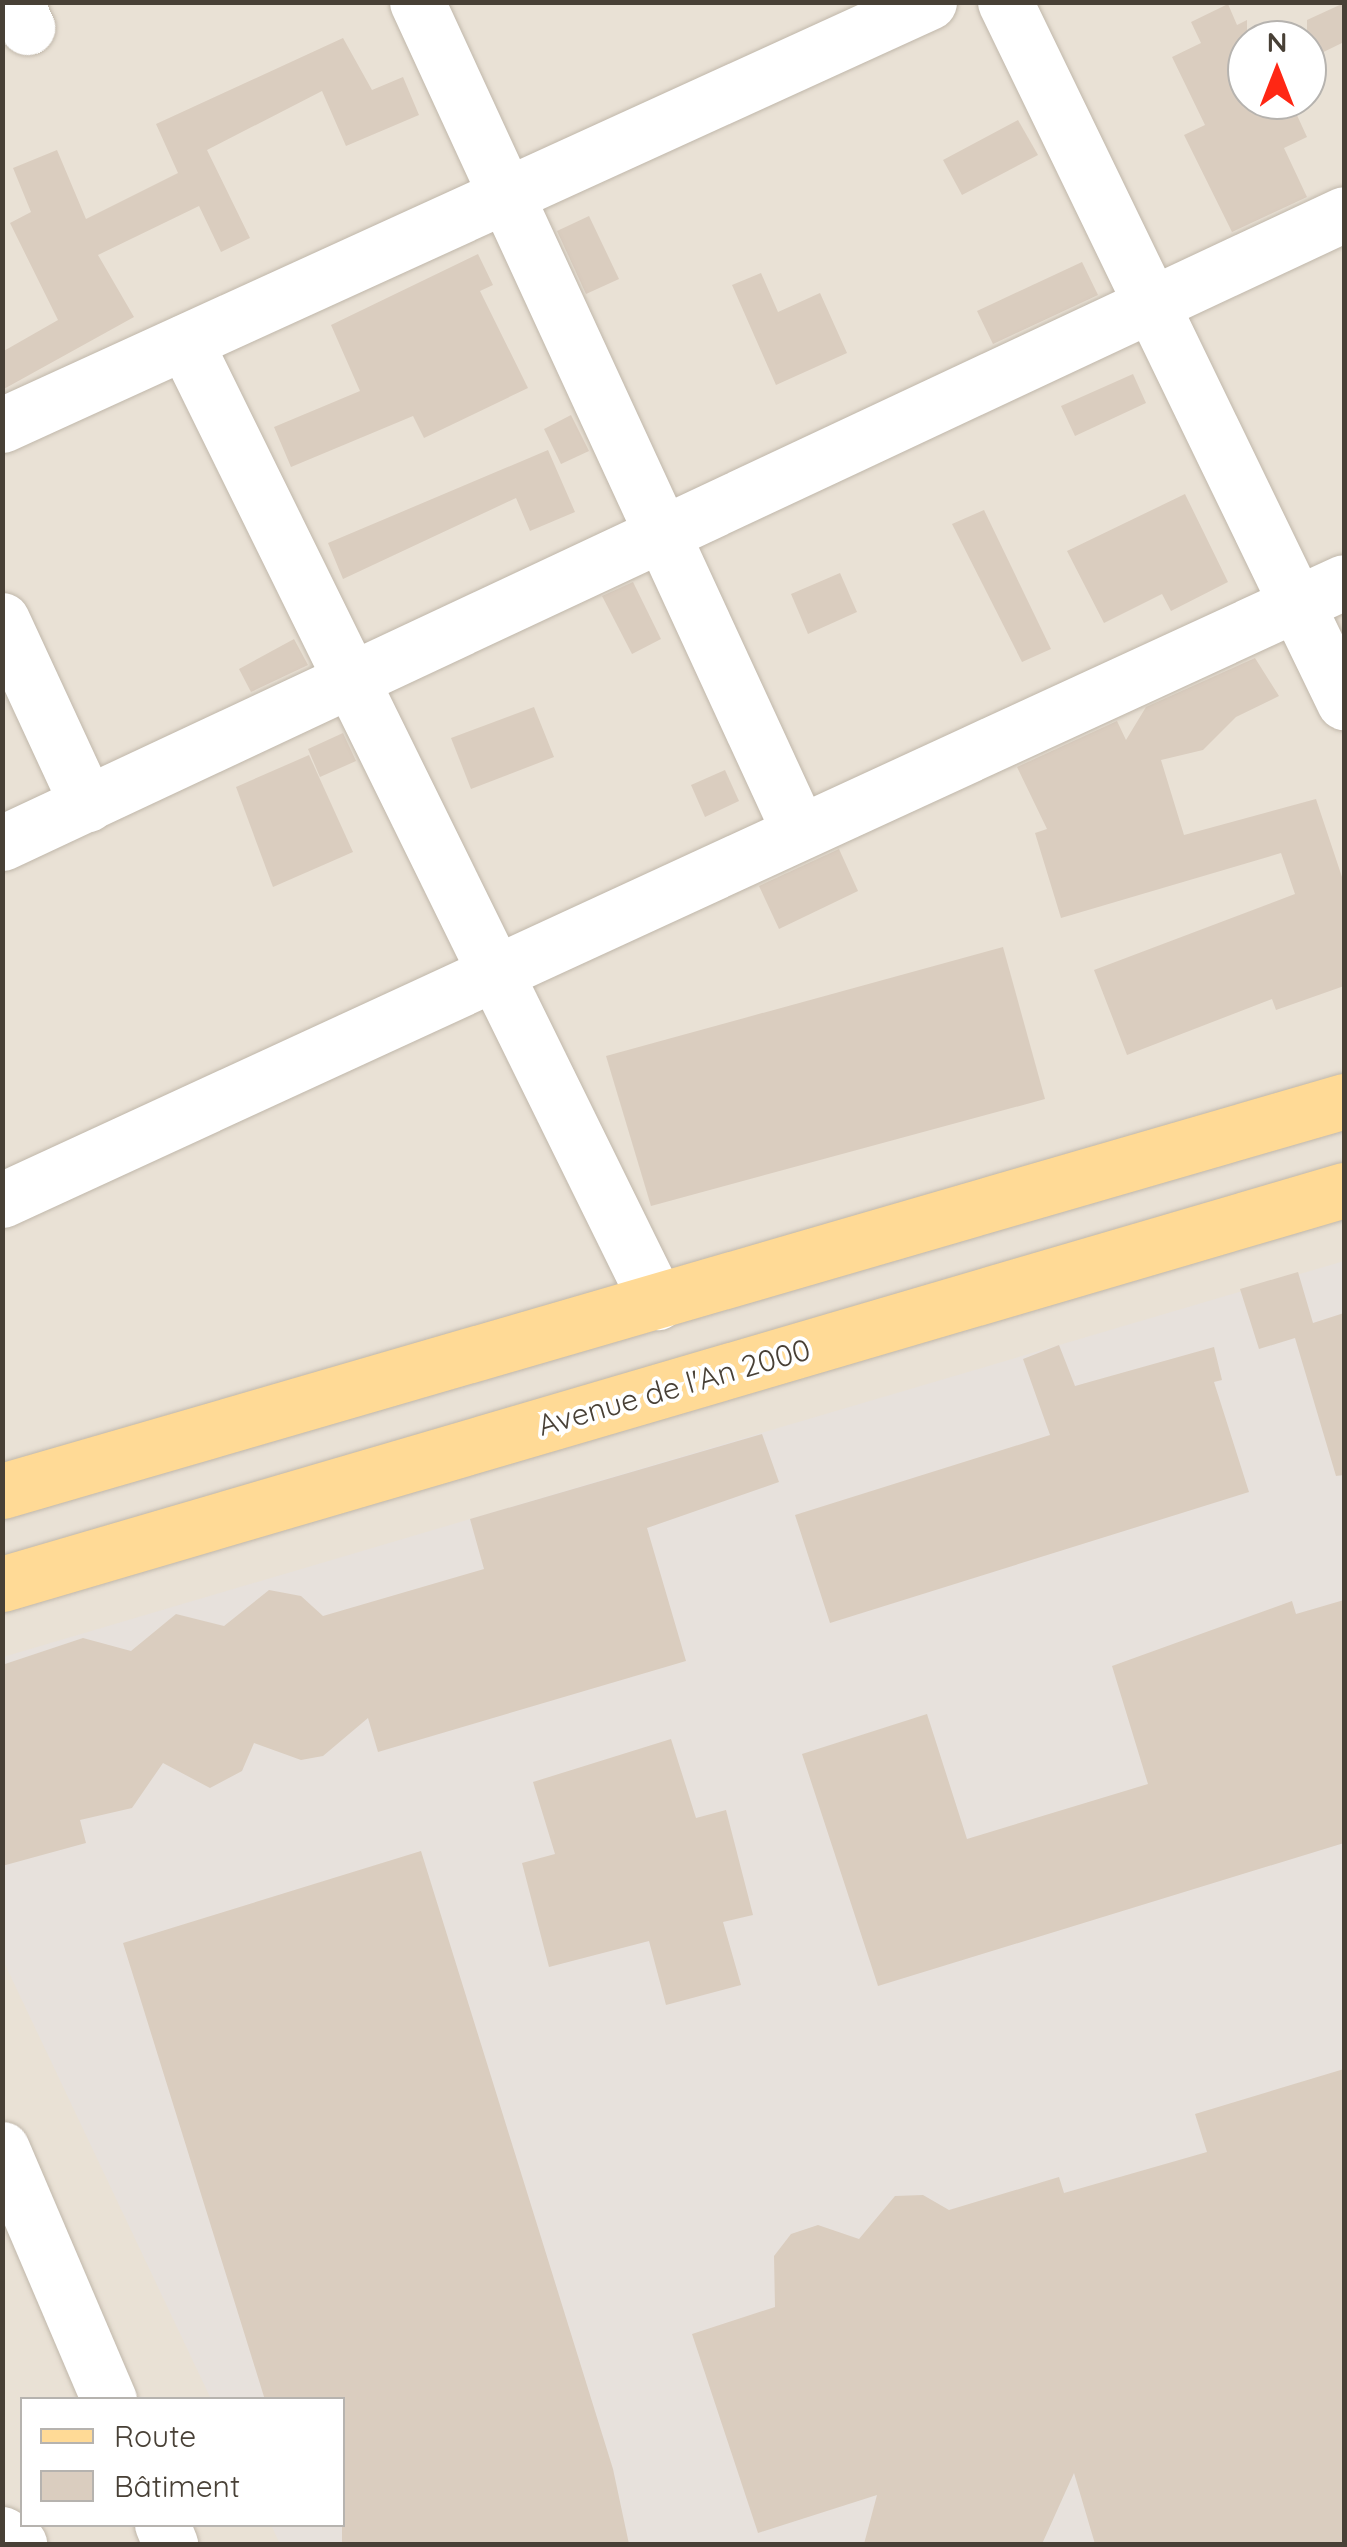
<!DOCTYPE html>
<html>
<head>
<meta charset="utf-8">
<style>
  body { margin:0 }
  #map { position:relative; width:1347px; height:2547px; overflow:hidden; background:#f4f0e8; font-family:Quicksand,sans-serif }
  div>[style] { position:absolute }
  [style*='--x'] { left:calc(var(--x)*1px); top:calc(var(--y)*1px); width:calc(var(--w)*1px); rotate:calc(var(--a)*1deg) }
  .residential>* { inset:0; background:#e9e1d5 }
  .industrial>* { inset:0; background:#e7e1dc }
  .building>* { inset:0; background:#dacdbf }
  .roads { filter:drop-shadow(0 0 2px #c0b7aa) drop-shadow(0 0 2px #c0b7aa) }
  .minor>* { height:55px; margin:-27.5px; padding:0 27.5px; transform-origin:27.5px; border-radius:27.5px; background:#fff }
  .major>* { height:55px; margin:-27.5px; padding:0 27.5px; transform-origin:27.5px; border-radius:27.5px; background:#ffda96 }
  span { translate:-50% -50%; white-space:nowrap; text-align:center; line-height:1.15; -webkit-text-stroke:8px #fff; paint-order:stroke }
  .street-label { font-size:30px; color:#484036 }
  .frame { position:absolute; inset:0; border:5px solid #484036; pointer-events:none }
  .legend { position:absolute; left:20px; top:2397px; width:325px; height:130px; box-sizing:border-box; background:#fff; border:2px solid #b6b3af; margin:0; padding:12px 18px; list-style:none; font-size:30px; color:#484036 }
  .legend li { display:flex; align-items:center; gap:20px; height:50px }
  .legend b { width:50px; border:2px solid #b6b3af }
  .north { position:absolute; left:1227px; top:20px; width:100px; height:100px; box-sizing:border-box; background:#fff; border:2px solid #b6b3af; border-radius:50%; rotate:0deg; font-size:28px; font-weight:700; line-height:40px; text-align:center; color:#484036 }
  .north::after { content:''; display:block; margin:auto; width:35px; height:45px; background:#ff2714; clip-path:polygon(50% 0,100% 100%,50% 72%,0 100%) }
</style>
</head>
<body>
<div id="map">
  <div class="residential">
    <div style="clip-path:polygon(evenodd,3px 3px,1344px 3px,1344px 2544px,3px 2544px,3px 3px,1247px 40px,1307px 40px,1307px 100px,1247px 100px,1247px 40px,3px 3px,22px 2400px,342px 2400px,342px 2524px,22px 2524px,22px 2400px)"></div>
  </div>
  <div class="industrial">
    <div style="clip-path:polygon(1344px 1261px,1344px 2544px,280px 2544px,271px 2525px,342px 2524px,342px 2400px,211px 2399px,3px 1960px,3px 1657px)"></div>
  </div>
  <div class="building">
    <div style="clip-path:polygon(1344px 3px,1344px 42px,1307px 60px,1307px 20px)"></div>
    <div style="clip-path:polygon(1228px 4px,1237px 25px,1247px 20px,1247px 100px,1290px 100px,1307px 137px,1284px 148px,1307px 197px,1232px 232px,1184px 135px,1205px 125px,1172px 57px,1201px 43px,1191px 22px)"></div>
    <div style="clip-path:polygon(343px 38px,372px 90px,403px 77px,419px 115px,346px 146px,322px 91px,207px 150px,250px 238px,221px 252px,199px 206px,98px 255px,134px 317px,2px 390px,2px 352px,58px 320px,10px 223px,31px 212px,13px 168px,57px 150px,86px 219px,178px 173px,156px 124px)"></div>
    <div style="clip-path:polygon(1018px 120px,1038px 155px,962px 195px,943px 160px)"></div>
    <div style="clip-path:polygon(589px 216px,619px 279px,586px 294px,557px 231px)"></div>
    <div style="clip-path:polygon(478px 254px,493px 285px,480px 291px,528px 388px,424px 438px,413px 416px,291px 467px,274px 427px,360px 391px,331px 325px)"></div>
    <div style="clip-path:polygon(1082px 262px,1098px 295px,993px 344px,977px 311px)"></div>
    <div style="clip-path:polygon(761px 273px,778px 312px,820px 293px,847px 353px,776px 385px,732px 285px)"></div>
    <div style="clip-path:polygon(1133px 374px,1146px 403px,1075px 436px,1061px 406px)"></div>
    <div style="clip-path:polygon(571px 415px,589px 451px,561px 464px,544px 429px)"></div>
    <div style="clip-path:polygon(548px 450px,575px 512px,530px 531px,516px 498px,343px 579px,328px 543px)"></div>
    <div style="clip-path:polygon(1185px 494px,1228px 582px,1171px 611px,1162px 594px,1104px 623px,1067px 551px)"></div>
    <div style="clip-path:polygon(984px 510px,1051px 649px,1022px 662px,952px 524px)"></div>
    <div style="clip-path:polygon(840px 573px,857px 612px,808px 634px,791px 594px)"></div>
    <div style="clip-path:polygon(633px 582px,661px 639px,632px 654px,602px 596px)"></div>
    <div style="clip-path:polygon(294px 639px,308px 665px,251px 692px,239px 669px)"></div>
    <div style="clip-path:polygon(1255px 658px,1279px 696px,1236px 717px,1203px 750px,1161px 760px,1184px 835px,1316px 799px,1344px 883px,1344px 986px,1276px 1010px,1272px 999px,1127px 1055px,1094px 970px,1295px 894px,1281px 853px,1061px 918px,1035px 833px,1047px 829px,1017px 767px,1117px 721px,1126px 740px,1146px 707px)"></div>
    <div style="clip-path:polygon(534px 707px,554px 757px,471px 789px,451px 738px)"></div>
    <div style="clip-path:polygon(343px 733px,356px 761px,320px 777px,308px 749px)"></div>
    <div style="clip-path:polygon(309px 755px,353px 852px,273px 887px,236px 787px)"></div>
    <div style="clip-path:polygon(725px 770px,739px 801px,705px 817px,691px 785px)"></div>
    <div style="clip-path:polygon(839px 849px,858px 891px,779px 929px,759px 886px)"></div>
    <div style="clip-path:polygon(1003px 947px,1045px 1099px,651px 1206px,606px 1056px)"></div>
    <div style="clip-path:polygon(1298px 1272px,1313px 1323px,1344px 1313px,1344px 1475px,1336px 1476px,1295px 1338px,1259px 1349px,1240px 1289px)"></div>
    <div style="clip-path:polygon(1059px 1345px,1075px 1386px,1214px 1347px,1222px 1380px,1214px 1382px,1249px 1492px,830px 1623px,795px 1515px,1050px 1435px,1023px 1359px)"></div>
    <div style="clip-path:polygon(762px 1434px,779px 1482px,647px 1528px,686px 1661px,378px 1752px,368px 1718px,323px 1756px,301px 1760px,254px 1743px,242px 1771px,210px 1788px,163px 1763px,132px 1808px,80px 1820px,86px 1843px,2px 1866px,2px 1665px,83px 1638px,131px 1651px,176px 1614px,224px 1626px,269px 1590px,301px 1596px,323px 1616px,484px 1569px,470px 1519px)"></div>
    <div style="clip-path:polygon(1344px 1600px,1344px 1843px,878px 1986px,802px 1754px,927px 1714px,967px 1839px,1148px 1784px,1112px 1666px,1292px 1601px,1296px 1614px)"></div>
    <div style="clip-path:polygon(671px 1739px,696px 1818px,726px 1810px,753px 1915px,723px 1922px,741px 1985px,666px 2005px,649px 1941px,549px 1967px,522px 1863px,555px 1854px,533px 1782px)"></div>
    <div style="clip-path:polygon(421px 1851px,613px 2469px,629px 2544px,342px 2544px,342px 2400px,265px 2400px,123px 1943px)"></div>
    <div style="clip-path:polygon(1344px 2069px,1344px 2544px,1095px 2544px,1074px 2473px,1042px 2544px,864px 2544px,877px 2495px,758px 2533px,692px 2334px,775px 2307px,774px 2256px,791px 2234px,818px 2225px,859px 2239px,895px 2196px,923px 2195px,949px 2210px,1059px 2177px,1064px 2193px,1207px 2152px,1195px 2114px)"></div>
  </div>
  <div class="roads">
    <div class="minor">
      <div style="--x:15;--y:2;--w:28;--a:64"></div>
      <div style="--x:417;--y:2;--w:913;--a:65.26"></div>
      <div style="--x:1005;--y:2;--w:778;--a:64.16"></div>
      <div style="--x:185;--y:342;--w:1070;--a:63.82"></div>
      <div style="--x:2;--y:425;--w:1019;--a:-24.53"></div>
      <div style="--x:2;--y:620;--w:203;--a:65.2"></div>
      <div style="--x:2;--y:843;--w:1482;--a:-25.11"></div>
      <div style="--x:2;--y:1200;--w:1477;--a:-24.73"></div>
      <div style="--x:2;--y:2149;--w:273;--a:66.9"></div>
      <div style="--x:162;--y:2524;--w:22;--a:68"></div>
      <div style="--x:2;--y:2534;--w:20;--a:30"></div>
    </div>
    <div class="major">
      <div style="--x:2;--y:1491;--w:1398;--a:-16.2"></div>
      <div style="--x:2;--y:1584;--w:1399;--a:-16.36"></div>
    </div>
  </div>
  <div class="street-label">
    <span style="left:674px;top:1387px;rotate:-16deg">Avenue de l'An 2000</span>
  </div>
  <div class="frame"></div>
  <ul class="legend">
  <li><b style="height:12px;background:#ffda96"></b>Route</li>
  <li><b style="height:28px;background:#dacdbf"></b>Bâtiment</li>
  </ul>
  <div class="north">N</div>
</div>
</body>
</html>
